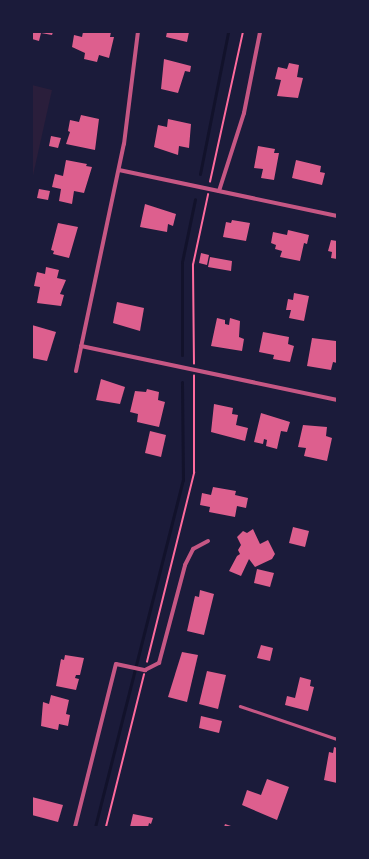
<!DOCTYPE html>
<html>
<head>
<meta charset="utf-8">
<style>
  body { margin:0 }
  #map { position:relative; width:369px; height:859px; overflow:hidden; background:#1b1b3a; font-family:"IBM Plex Sans",sans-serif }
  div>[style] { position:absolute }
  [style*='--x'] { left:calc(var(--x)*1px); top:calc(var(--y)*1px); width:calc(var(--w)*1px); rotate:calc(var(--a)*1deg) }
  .green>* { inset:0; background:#2a1e3b }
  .stream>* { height:3px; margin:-1.5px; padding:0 1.5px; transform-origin:1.5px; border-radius:1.5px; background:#12122b }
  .building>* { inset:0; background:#dd5f8e }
  .path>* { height:1.5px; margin:-0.75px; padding:0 0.75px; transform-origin:0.75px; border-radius:0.75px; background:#ff6b9d }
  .service>* { height:2.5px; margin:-1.25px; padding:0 1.25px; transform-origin:1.25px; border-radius:1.25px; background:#c65784 }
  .minor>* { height:4px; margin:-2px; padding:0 2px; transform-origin:2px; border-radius:2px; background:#c65784 }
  span { translate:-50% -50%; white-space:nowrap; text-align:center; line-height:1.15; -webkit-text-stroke:4px #1b1b3a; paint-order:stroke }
  .frame { position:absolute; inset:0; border:33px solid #1b1b3a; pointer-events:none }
</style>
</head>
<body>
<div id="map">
  <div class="green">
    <div style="clip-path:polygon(32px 85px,52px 90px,32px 180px)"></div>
  </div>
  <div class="stream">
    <div style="--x:200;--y:174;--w:145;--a:-78.8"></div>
    <div style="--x:182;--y:355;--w:93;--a:-90"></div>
    <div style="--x:182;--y:262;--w:64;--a:-78.3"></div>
    <div style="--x:95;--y:827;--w:358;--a:-75.8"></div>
    <div style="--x:183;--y:480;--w:98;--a:-90.6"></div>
  </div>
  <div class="building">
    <div style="clip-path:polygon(32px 32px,53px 32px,52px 35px,41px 33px,39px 41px,32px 39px)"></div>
    <div style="clip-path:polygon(83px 32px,111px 32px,110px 37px,114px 37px,109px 58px,99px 55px,97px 62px,84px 59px,85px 53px,72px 47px,74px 35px,82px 37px)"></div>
    <div style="clip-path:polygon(167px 32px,189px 32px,187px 42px,166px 37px)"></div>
    <div style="clip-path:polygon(164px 59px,191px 66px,190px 72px,185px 71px,178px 93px,161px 89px)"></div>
    <div style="clip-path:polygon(289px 63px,299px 65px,297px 77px,303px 78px,298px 98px,277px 96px,281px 80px,275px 79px,278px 67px,287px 69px)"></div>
    <div style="clip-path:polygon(81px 115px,99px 119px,95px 150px,66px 144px,70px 132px,68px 131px,70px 120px,79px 122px)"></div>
    <div style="clip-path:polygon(168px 119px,191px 124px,189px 148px,179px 146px,178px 155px,154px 147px,158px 125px,167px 127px)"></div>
    <div style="clip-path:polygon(51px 136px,61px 138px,58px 148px,49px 146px)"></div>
    <div style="clip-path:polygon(258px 146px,275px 149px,274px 153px,279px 153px,274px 180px,261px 178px,263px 169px,254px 168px)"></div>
    <div style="clip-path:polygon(66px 160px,87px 164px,86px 166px,92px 167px,84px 193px,74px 191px,72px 204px,59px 201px,61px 189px,52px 187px,55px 174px,63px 176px)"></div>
    <div style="clip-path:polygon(296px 160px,321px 166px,320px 172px,325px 173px,322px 185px,292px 178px)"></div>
    <div style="clip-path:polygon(39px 189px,50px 191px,48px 200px,37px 198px)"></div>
    <div style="clip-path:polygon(145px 204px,176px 214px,173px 226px,168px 224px,167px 232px,140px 227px)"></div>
    <div style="clip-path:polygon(232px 220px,250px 223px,246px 241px,223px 237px,226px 222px,231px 223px)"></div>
    <div style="clip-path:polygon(58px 223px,78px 227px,69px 258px,53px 254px,54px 251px,51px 250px)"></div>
    <div style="clip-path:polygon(288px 230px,309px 235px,307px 244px,304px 243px,300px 261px,280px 257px,282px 251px,275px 249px,276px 245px,271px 243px,273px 232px,287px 235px)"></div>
    <div style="clip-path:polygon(331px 240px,337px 241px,337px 259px,331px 258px,332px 252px,328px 251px)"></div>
    <div style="clip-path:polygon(201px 253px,209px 255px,207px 265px,199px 263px)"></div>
    <div style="clip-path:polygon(210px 257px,232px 261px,231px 271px,208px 267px)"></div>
    <div style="clip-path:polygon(46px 267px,59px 270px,57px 278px,66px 280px,60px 294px,64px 295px,61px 306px,37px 303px,40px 287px,34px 286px,37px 272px,45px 274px)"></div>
    <div style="clip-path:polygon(294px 293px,309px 296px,304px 321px,289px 318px,291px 310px,286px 310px,288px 299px,293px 300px)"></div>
    <div style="clip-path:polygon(117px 302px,144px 308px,140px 331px,113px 323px)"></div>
    <div style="clip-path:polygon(217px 318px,225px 320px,225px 324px,229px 325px,230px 318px,240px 321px,239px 337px,244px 339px,242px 351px,211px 346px)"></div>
    <div style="clip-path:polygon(32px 325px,56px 332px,47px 361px,32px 358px)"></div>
    <div style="clip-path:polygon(263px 332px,289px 337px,288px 344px,294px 346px,290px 362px,273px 359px,274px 355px,259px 352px)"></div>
    <div style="clip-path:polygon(312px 338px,336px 341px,337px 363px,333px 362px,331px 370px,307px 366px)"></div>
    <div style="clip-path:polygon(101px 379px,125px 387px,120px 404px,96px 400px)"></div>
    <div style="clip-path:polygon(147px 389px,159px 392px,158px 400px,165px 402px,159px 427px,137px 422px,138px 414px,130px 412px,135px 391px,146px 392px)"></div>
    <div style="clip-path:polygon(214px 404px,233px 408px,232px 414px,238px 415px,236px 425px,248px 428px,245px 441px,211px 432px)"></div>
    <div style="clip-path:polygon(261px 413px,290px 422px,287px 432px,281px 431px,277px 449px,266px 446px,267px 440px,264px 439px,263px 444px,254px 442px)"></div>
    <div style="clip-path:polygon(303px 425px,327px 427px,326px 436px,332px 438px,327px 461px,304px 456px,306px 448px,298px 447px)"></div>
    <div style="clip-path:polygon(150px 431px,166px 435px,161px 457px,145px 453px)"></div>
    <div style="clip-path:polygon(213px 487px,236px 491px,235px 495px,248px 498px,246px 508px,237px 506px,235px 517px,209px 512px,210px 507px,200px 505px,202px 493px,211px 495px)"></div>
    <div style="clip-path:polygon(293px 527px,309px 531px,305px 547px,289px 543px)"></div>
    <div style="clip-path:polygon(253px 529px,260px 544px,268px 540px,275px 554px,272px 559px,255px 567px,249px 559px,241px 576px,229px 571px,237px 556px,240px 554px,238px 550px,241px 545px,237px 537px,243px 531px,247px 533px)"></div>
    <div style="clip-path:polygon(257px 569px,274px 573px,270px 587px,254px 583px)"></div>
    <div style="clip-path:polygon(200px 590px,214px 594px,204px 635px,187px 631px,195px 596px,199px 597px)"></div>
    <div style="clip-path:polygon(261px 645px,273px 648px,270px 661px,257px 658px)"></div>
    <div style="clip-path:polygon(182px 652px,198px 655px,187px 702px,168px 697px)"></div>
    <div style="clip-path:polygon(65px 655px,84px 658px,80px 675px,76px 675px,75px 678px,79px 679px,76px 690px,56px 686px,61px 659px,64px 660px)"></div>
    <div style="clip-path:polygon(207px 671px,226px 675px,218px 709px,199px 704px)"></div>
    <div style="clip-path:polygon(300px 677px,311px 680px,310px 686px,314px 687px,308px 711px,285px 705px,287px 696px,295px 698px)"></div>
    <div style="clip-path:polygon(51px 695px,69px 700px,66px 714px,70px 715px,68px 726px,59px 724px,58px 730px,41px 726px,43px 702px,49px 704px)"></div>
    <div style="clip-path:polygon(201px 716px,222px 721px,219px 733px,199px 728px)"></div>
    <div style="clip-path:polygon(334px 747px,337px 748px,337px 783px,324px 780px,329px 752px,333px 753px)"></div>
    <div style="clip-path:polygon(267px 779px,289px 787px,277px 820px,242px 805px,247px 790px,261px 795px)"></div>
    <div style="clip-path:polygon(32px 797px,63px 805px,58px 822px,32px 815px)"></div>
    <div style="clip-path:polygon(133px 814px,153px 818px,151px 824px,149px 823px,148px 827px,130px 827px)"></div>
    <div style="clip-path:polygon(225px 824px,234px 827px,224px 827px)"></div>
  </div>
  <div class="path">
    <div style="--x:210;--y:182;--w:154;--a:-77.6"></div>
    <div style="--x:194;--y:364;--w:99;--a:-90.6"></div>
    <div style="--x:193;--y:265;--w:72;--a:-77.9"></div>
    <div style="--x:147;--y:662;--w:195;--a:-76"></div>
    <div style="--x:194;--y:473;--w:97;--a:-90"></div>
    <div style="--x:106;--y:827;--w:157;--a:-76"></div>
  </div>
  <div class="service">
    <div style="--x:240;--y:706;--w:102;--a:18.8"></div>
  </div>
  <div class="minor">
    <div style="--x:119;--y:170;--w:223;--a:11.9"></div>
    <div style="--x:219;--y:191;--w:82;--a:-72.2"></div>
    <div style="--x:244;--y:113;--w:83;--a:-78.8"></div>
    <div style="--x:81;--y:346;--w:262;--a:11.9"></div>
    <div style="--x:76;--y:371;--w:232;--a:-78.1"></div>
    <div style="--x:124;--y:144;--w:113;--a:-82.9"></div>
    <div style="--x:75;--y:827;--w:168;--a:-75.9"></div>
    <div style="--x:116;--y:664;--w:30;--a:12"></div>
    <div style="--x:145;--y:670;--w:16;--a:-27"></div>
    <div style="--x:159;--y:663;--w:101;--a:-75.1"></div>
    <div style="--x:185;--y:565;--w:18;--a:-63"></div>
    <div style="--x:193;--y:549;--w:17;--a:-28"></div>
  </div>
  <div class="frame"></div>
</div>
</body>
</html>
